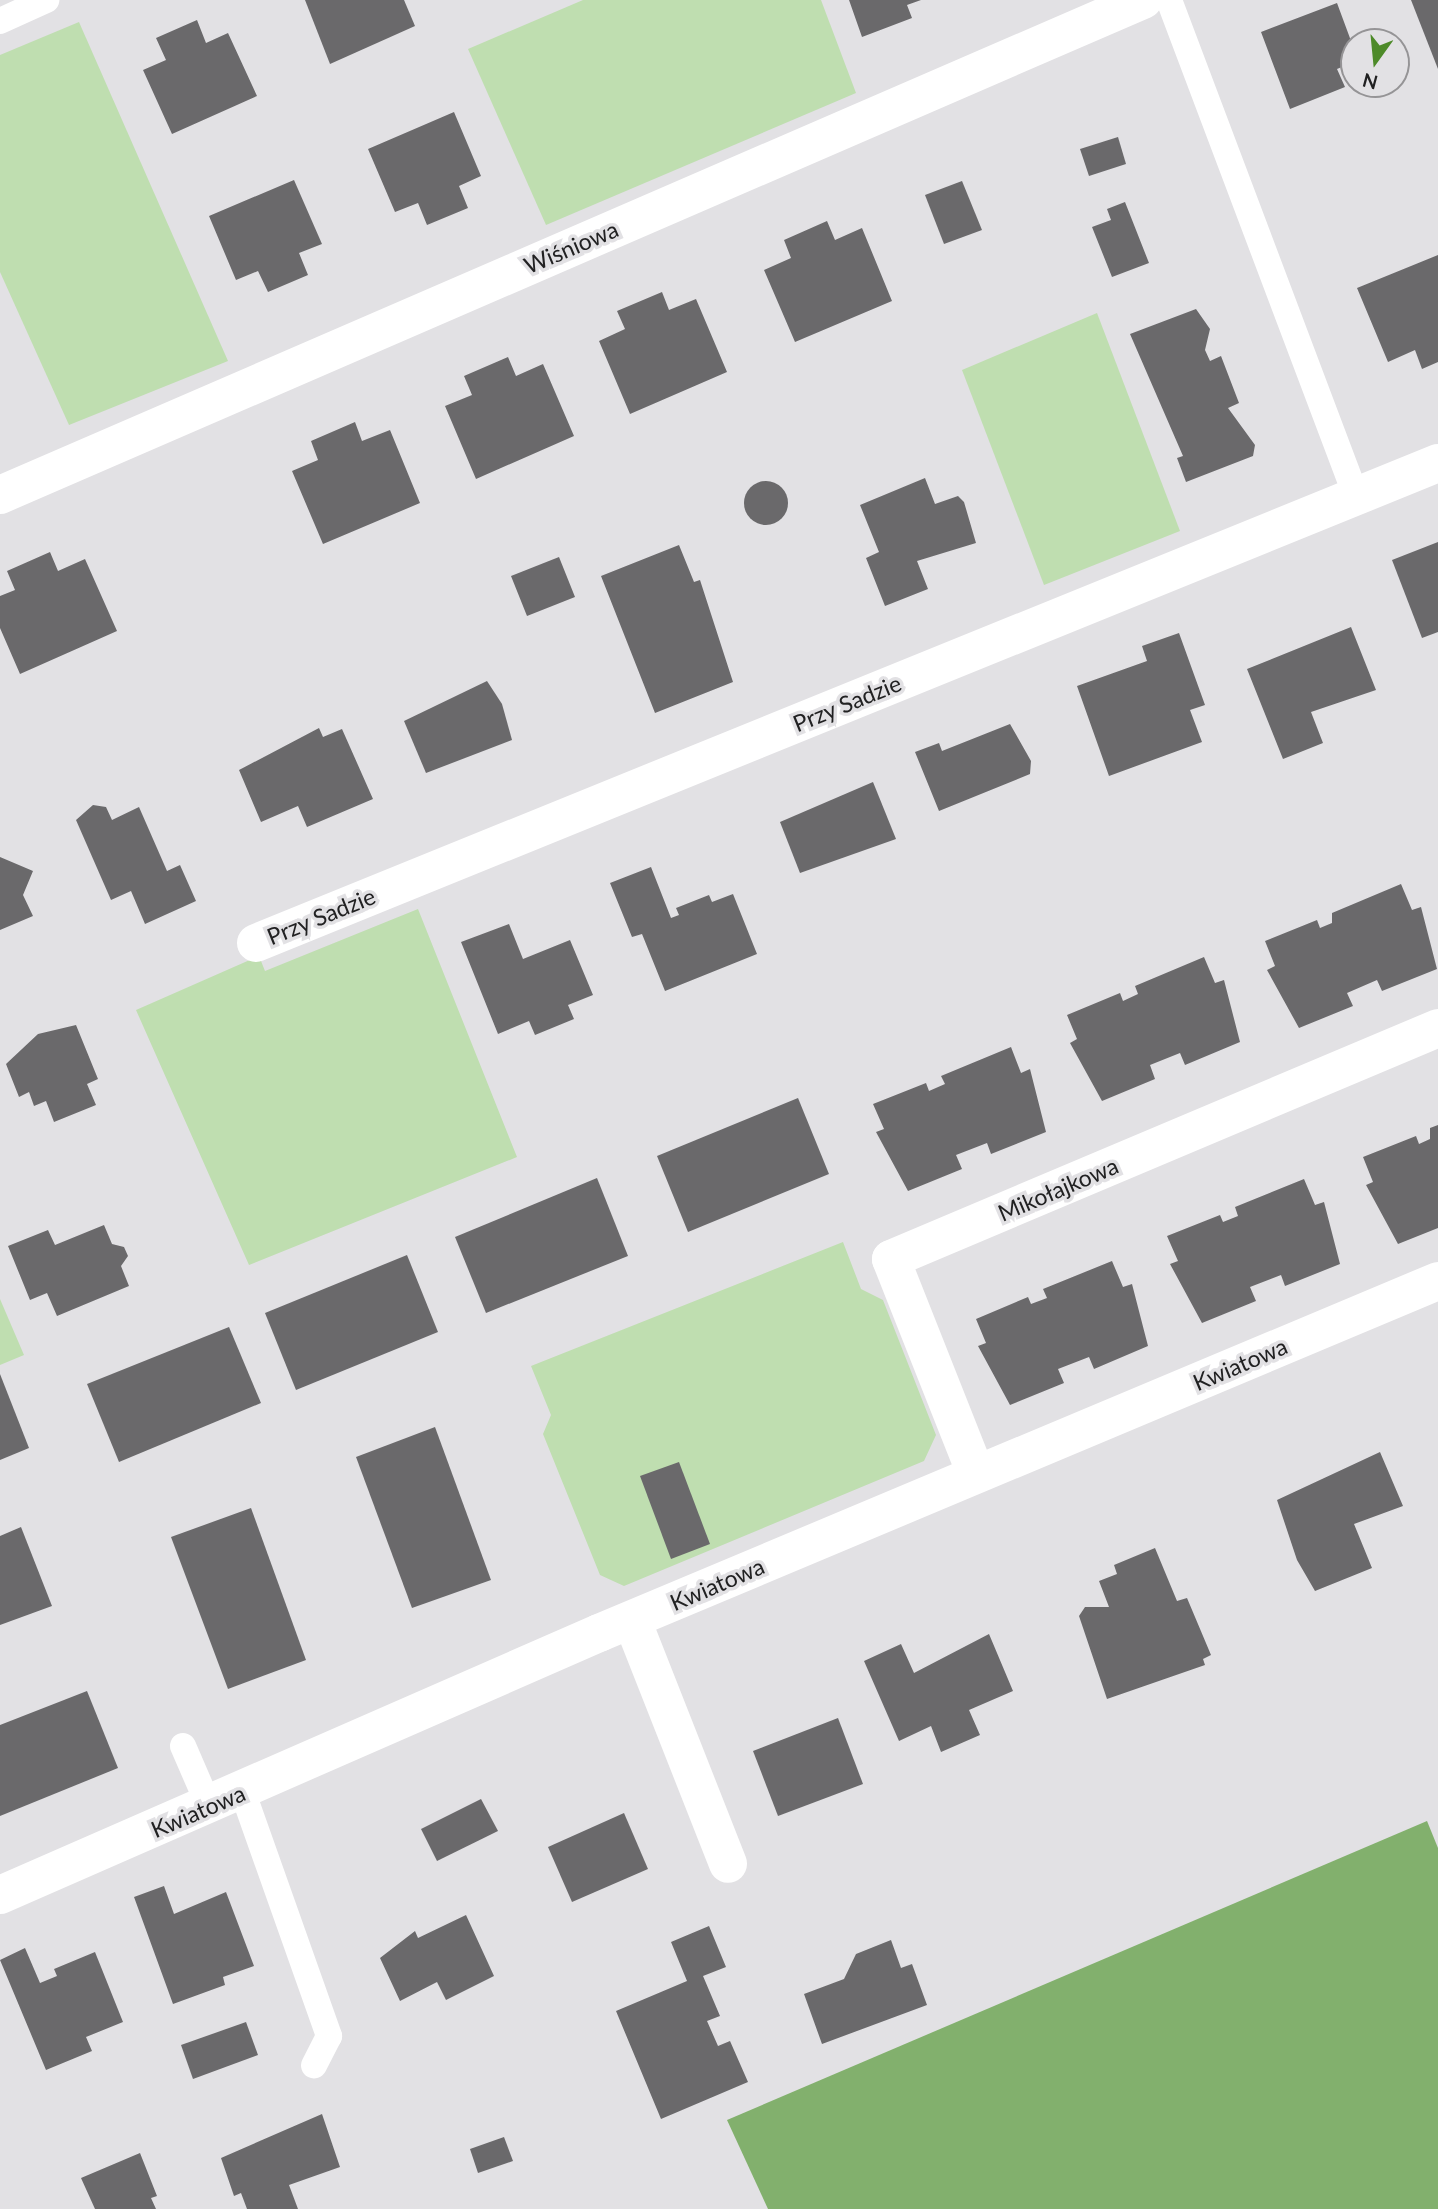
<!DOCTYPE html>
<html>
<head>
<meta charset="utf-8">
<style>
  body { margin:0 }
  #map { position:relative; width:1438px; height:2209px; overflow:hidden; background:#e2e1e4; font-family:Lato,sans-serif }
  div>[style] { position:absolute }
  [style*='--x'] { left:calc(var(--x)*1px); top:calc(var(--y)*1px); width:calc(var(--w)*1px); rotate:calc(var(--a)*1deg) }
  .green>* { inset:0; background:#bfdeb0 }
  .forest>* { inset:0; background:#82b06d }
  .building>* { inset:0; background:#6a696b }
  .round { border-radius:50% }
  .lane>* { height:26px; margin:-13px; padding:0 13px; transform-origin:13px; border-radius:13px; background:#fff }
  .street>* { height:38px; margin:-19px; padding:0 19px; transform-origin:19px; border-radius:19px; background:#fff }
  span { translate:-50% -50%; white-space:nowrap; text-align:center; line-height:1.15; -webkit-text-stroke:7px #e2e1e4; paint-order:stroke }
  .street-label { font-size:23px; color:#212122 }
  .north { position:absolute; left:1340px; top:28px; width:70px; height:70px; box-sizing:border-box; background:#e2e1e4; border:2px solid #959496; border-radius:50%; rotate:195deg; font-size:19px; font-weight:700; line-height:28px; text-align:center; color:#212122 }
  .north::after { content:''; display:block; margin:auto; width:24px; height:32px; background:#4d8a29; clip-path:polygon(50% 0,100% 100%,50% 72%,0 100%) }
</style>
</head>
<body>
<div id="map">
  <div class="green">
    <div style="clip-path:polygon(583px 0,821px 0,856px 93px,546px 225px,468px 49px)"></div>
    <div style="clip-path:polygon(79px 22px,228px 361px,69px 425px,0 272px,0 55px)"></div>
    <div style="clip-path:polygon(1097px 313px,1180px 531px,1044px 585px,962px 370px)"></div>
    <div style="clip-path:polygon(418px 909px,517px 1157px,249px 1265px,136px 1010px,259px 956px,265px 971px)"></div>
    <div style="clip-path:polygon(843px 1242px,861px 1289px,883px 1300px,936px 1435px,924px 1461px,624px 1586px,600px 1575px,543px 1434px,551px 1415px,531px 1366px)"></div>
    <div style="clip-path:polygon(0 1299px,24px 1355px,0 1365px)"></div>
  </div>
  <div class="forest">
    <div style="clip-path:polygon(1427px 1821px,1438px 1848px,1438px 2209px,768px 2209px,727px 2120px)"></div>
  </div>
  <div class="building">
    <div style="clip-path:polygon(305px 0,404px 0,415px 26px,330px 64px)"></div>
    <div style="clip-path:polygon(849px 0,921px 0,907px 5px,912px 18px,862px 37px)"></div>
    <div style="clip-path:polygon(1411px 0,1438px 0,1438px 69px)"></div>
    <div style="clip-path:polygon(1337px 3px,1354px 49px,1354px 62px,1337px 69px,1345px 87px,1290px 109px,1261px 32px)"></div>
    <div style="clip-path:polygon(197px 20px,206px 43px,228px 33px,257px 96px,172px 134px,143px 70px,166px 60px,156px 38px)"></div>
    <div style="clip-path:polygon(454px 112px,481px 176px,459px 186px,468px 208px,427px 225px,418px 203px,395px 212px,368px 149px)"></div>
    <div style="clip-path:polygon(1118px 137px,1126px 164px,1089px 176px,1080px 149px)"></div>
    <div style="clip-path:polygon(294px 180px,322px 244px,299px 253px,308px 275px,268px 292px,258px 271px,236px 280px,209px 216px)"></div>
    <div style="clip-path:polygon(962px 181px,982px 230px,944px 244px,925px 195px)"></div>
    <div style="clip-path:polygon(1125px 202px,1149px 263px,1112px 277px,1092px 227px,1111px 220px,1107px 209px)"></div>
    <div style="clip-path:polygon(827px 221px,835px 240px,862px 228px,892px 301px,795px 342px,764px 270px,791px 258px,784px 240px)"></div>
    <div style="clip-path:polygon(1438px 255px,1438px 362px,1422px 369px,1415px 350px,1388px 362px,1357px 288px)"></div>
    <div style="clip-path:polygon(662px 292px,669px 310px,696px 299px,727px 372px,630px 414px,599px 341px,625px 329px,617px 311px)"></div>
    <div style="clip-path:polygon(1196px 309px,1210px 329px,1205px 350px,1210px 361px,1221px 356px,1239px 403px,1228px 408px,1255px 445px,1253px 456px,1186px 482px,1177px 458px,1183px 456px,1130px 334px)"></div>
    <div style="clip-path:polygon(508px 357px,516px 376px,543px 364px,574px 436px,476px 479px,445px 406px,472px 395px,464px 376px)"></div>
    <div style="clip-path:polygon(355px 422px,362px 441px,390px 430px,420px 503px,323px 544px,292px 471px,318px 460px,311px 441px)"></div>
    <div style="clip-path:polygon(925px 478px,935px 504px,958px 496px,964px 502px,976px 543px,917px 561px,928px 589px,885px 606px,866px 558px,879px 552px,860px 505px)"></div>
    <div class="round" style="left:744px;top:481px;width:44px;height:44px"></div>
    <div style="clip-path:polygon(1438px 542px,1438px 632px,1422px 638px,1392px 560px)"></div>
    <div style="clip-path:polygon(679px 545px,694px 582px,700px 580px,733px 682px,655px 713px,601px 576px)"></div>
    <div style="clip-path:polygon(50px 552px,58px 571px,85px 559px,117px 631px,20px 674px,0 628px,0 596px,15px 590px,7px 571px)"></div>
    <div style="clip-path:polygon(559px 557px,575px 597px,527px 616px,511px 576px)"></div>
    <div style="clip-path:polygon(1351px 627px,1376px 690px,1311px 712px,1323px 743px,1283px 759px,1247px 669px)"></div>
    <div style="clip-path:polygon(1179px 633px,1205px 705px,1190px 710px,1202px 742px,1109px 776px,1077px 686px,1147px 661px,1142px 646px)"></div>
    <div style="clip-path:polygon(487px 681px,502px 704px,512px 740px,426px 773px,404px 721px)"></div>
    <div style="clip-path:polygon(1010px 724px,1031px 761px,1030px 774px,939px 811px,915px 752px,939px 743px,942px 751px)"></div>
    <div style="clip-path:polygon(319px 728px,323px 737px,342px 729px,373px 799px,307px 827px,298px 806px,261px 822px,239px 770px)"></div>
    <div style="clip-path:polygon(873px 782px,896px 839px,800px 873px,780px 822px)"></div>
    <div style="clip-path:polygon(93px 805px,106px 807px,112px 820px,139px 807px,167px 871px,180px 865px,196px 901px,145px 924px,131px 891px,111px 900px,76px 820px)"></div>
    <div style="clip-path:polygon(0 857px,33px 871px,23px 895px,33px 916px,0 930px)"></div>
    <div style="clip-path:polygon(651px 867px,671px 918px,679px 915px,676px 908px,709px 895px,712px 902px,733px 894px,757px 954px,665px 991px,642px 934px,632px 937px,610px 883px)"></div>
    <div style="clip-path:polygon(1401px 884px,1412px 910px,1421px 907px,1437px 969px,1382px 991px,1377px 980px,1347px 993px,1353px 1006px,1299px 1028px,1267px 970px,1275px 966px,1265px 941px,1317px 920px,1320px 928px,1332px 923px,1332px 913px)"></div>
    <div style="clip-path:polygon(509px 924px,523px 959px,570px 940px,593px 995px,568px 1005px,574px 1019px,535px 1035px,529px 1021px,498px 1034px,461px 942px)"></div>
    <div style="clip-path:polygon(1204px 957px,1215px 983px,1224px 980px,1240px 1042px,1185px 1065px,1180px 1053px,1150px 1065px,1155px 1079px,1102px 1101px,1070px 1043px,1077px 1039px,1067px 1015px,1120px 993px,1123px 1001px,1138px 994px,1135px 986px)"></div>
    <div style="clip-path:polygon(76px 1025px,98px 1079px,87px 1084px,96px 1105px,54px 1122px,46px 1101px,34px 1106px,29px 1092px,19px 1097px,6px 1064px,38px 1034px)"></div>
    <div style="clip-path:polygon(1011px 1047px,1021px 1073px,1030px 1069px,1046px 1132px,991px 1154px,987px 1143px,956px 1155px,962px 1169px,908px 1191px,876px 1132px,884px 1129px,873px 1104px,926px 1083px,929px 1091px,945px 1084px,941px 1076px)"></div>
    <div style="clip-path:polygon(798px 1098px,829px 1174px,688px 1232px,657px 1156px)"></div>
    <div style="clip-path:polygon(1438px 1125px,1438px 1228px,1398px 1244px,1366px 1185px,1373px 1182px,1363px 1157px,1416px 1136px,1419px 1144px,1430px 1139px,1430px 1128px)"></div>
    <div style="clip-path:polygon(597px 1178px,628px 1256px,486px 1313px,455px 1237px)"></div>
    <div style="clip-path:polygon(1304px 1179px,1315px 1205px,1324px 1202px,1340px 1264px,1285px 1286px,1281px 1275px,1250px 1287px,1256px 1301px,1202px 1323px,1170px 1264px,1178px 1261px,1167px 1236px,1220px 1215px,1223px 1222px,1238px 1216px,1235px 1207px)"></div>
    <div style="clip-path:polygon(104px 1225px,112px 1244px,124px 1247px,128px 1256px,121px 1266px,129px 1286px,57px 1316px,47px 1293px,30px 1300px,8px 1246px,48px 1230px,55px 1245px)"></div>
    <div style="clip-path:polygon(407px 1255px,438px 1332px,296px 1390px,265px 1313px)"></div>
    <div style="clip-path:polygon(1112px 1261px,1123px 1287px,1132px 1284px,1148px 1346px,1094px 1369px,1089px 1357px,1058px 1369px,1064px 1383px,1010px 1405px,978px 1346px,986px 1343px,976px 1319px,1028px 1297px,1031px 1304px,1047px 1298px,1043px 1289px)"></div>
    <div style="clip-path:polygon(229px 1327px,261px 1403px,119px 1462px,87px 1384px)"></div>
    <div style="clip-path:polygon(0 1374px,29px 1448px,0 1460px)"></div>
    <div style="clip-path:polygon(435px 1427px,491px 1580px,412px 1608px,356px 1457px)"></div>
    <div style="clip-path:polygon(1380px 1452px,1403px 1506px,1354px 1524px,1372px 1568px,1315px 1591px,1297px 1560px,1277px 1500px)"></div>
    <div style="clip-path:polygon(679px 1462px,710px 1544px,671px 1559px,640px 1476px)"></div>
    <div style="clip-path:polygon(251px 1508px,306px 1660px,228px 1689px,171px 1537px)"></div>
    <div style="clip-path:polygon(21px 1527px,52px 1606px,0 1625px,0 1536px)"></div>
    <div style="clip-path:polygon(1155px 1548px,1177px 1601px,1187px 1598px,1211px 1655px,1203px 1659px,1205px 1665px,1107px 1699px,1079px 1616px,1085px 1607px,1109px 1607px,1099px 1581px,1117px 1574px,1114px 1565px)"></div>
    <div style="clip-path:polygon(989px 1634px,1013px 1691px,969px 1710px,980px 1735px,941px 1752px,931px 1726px,899px 1741px,864px 1661px,901px 1644px,914px 1673px)"></div>
    <div style="clip-path:polygon(87px 1691px,118px 1768px,0 1816px,0 1725px)"></div>
    <div style="clip-path:polygon(838px 1718px,863px 1784px,778px 1816px,753px 1751px)"></div>
    <div style="clip-path:polygon(481px 1799px,498px 1831px,437px 1861px,421px 1829px)"></div>
    <div style="clip-path:polygon(624px 1813px,648px 1869px,572px 1902px,548px 1847px)"></div>
    <div style="clip-path:polygon(164px 1886px,174px 1914px,226px 1892px,254px 1966px,223px 1977px,225px 1985px,173px 2004px,134px 1897px)"></div>
    <div style="clip-path:polygon(466px 1915px,494px 1976px,446px 2000px,437px 1982px,400px 2001px,380px 1958px,415px 1931px,418px 1938px)"></div>
    <div style="clip-path:polygon(709px 1926px,726px 1967px,703px 1976px,720px 2016px,707px 2021px,718px 2046px,730px 2041px,748px 2082px,661px 2119px,616px 2011px,687px 1981px,671px 1942px)"></div>
    <div style="clip-path:polygon(891px 1940px,901px 1968px,912px 1964px,927px 2005px,822px 2044px,804px 1994px,844px 1979px,856px 1954px)"></div>
    <div style="clip-path:polygon(25px 1948px,40px 1983px,57px 1976px,54px 1969px,95px 1952px,123px 2022px,86px 2037px,92px 2051px,46px 2070px,0 1960px)"></div>
    <div style="clip-path:polygon(246px 2022px,258px 2055px,193px 2079px,181px 2045px)"></div>
    <div style="clip-path:polygon(322px 2114px,340px 2167px,289px 2185px,298px 2209px,247px 2209px,241px 2193px,234px 2196px,221px 2158px)"></div>
    <div style="clip-path:polygon(504px 2137px,513px 2161px,478px 2173px,470px 2149px)"></div>
    <div style="clip-path:polygon(140px 2153px,157px 2196px,151px 2198px,156px 2209px,95px 2209px,81px 2178px)"></div>
  </div>
  <div class="lane">
    <div style="--x:1169;--y:0;--w:530;--a:69.34"></div>
    <div style="--x:0;--y:21;--w:51;--a:-24.5"></div>
    <div style="--x:183;--y:1746;--w:65;--a:66.6"></div>
    <div style="--x:243;--y:1793;--w:258;--a:70.5"></div>
    <div style="--x:329;--y:2036;--w:33;--a:117"></div>
  </div>
  <div class="street">
    <div style="--x:0;--y:495;--w:1246;--a:-23.42"></div>
    <div style="--x:256;--y:943;--w:1276;--a:-22.1"></div>
    <div style="--x:976;--y:1474;--w:231;--a:-111.6"></div>
    <div style="--x:891;--y:1259;--w:594;--a:-22.89"></div>
    <div style="--x:632;--y:1620;--w:262;--a:68.5"></div>
    <div style="--x:0;--y:1895;--w:654;--a:-23.62"></div>
    <div style="--x:599;--y:1633;--w:910;--a:-22.76"></div>
  </div>
  <div class="street-label">
    <span style="left:571px;top:247px;rotate:-23deg">Wiśniowa</span>
    <span style="left:847px;top:703px;rotate:-22deg">Przy Sadzie</span>
    <span style="left:321px;top:916px;rotate:-22deg">Przy Sadzie</span>
    <span style="left:1058px;top:1189px;rotate:-23deg">Mikołajkowa</span>
    <span style="left:1240px;top:1364px;rotate:-23deg">Kwiatowa</span>
    <span style="left:717px;top:1584px;rotate:-23deg">Kwiatowa</span>
    <span style="left:198px;top:1811px;rotate:-23deg">Kwiatowa</span>
  </div>
  <div class="north">N</div>
</div>
</body>
</html>
